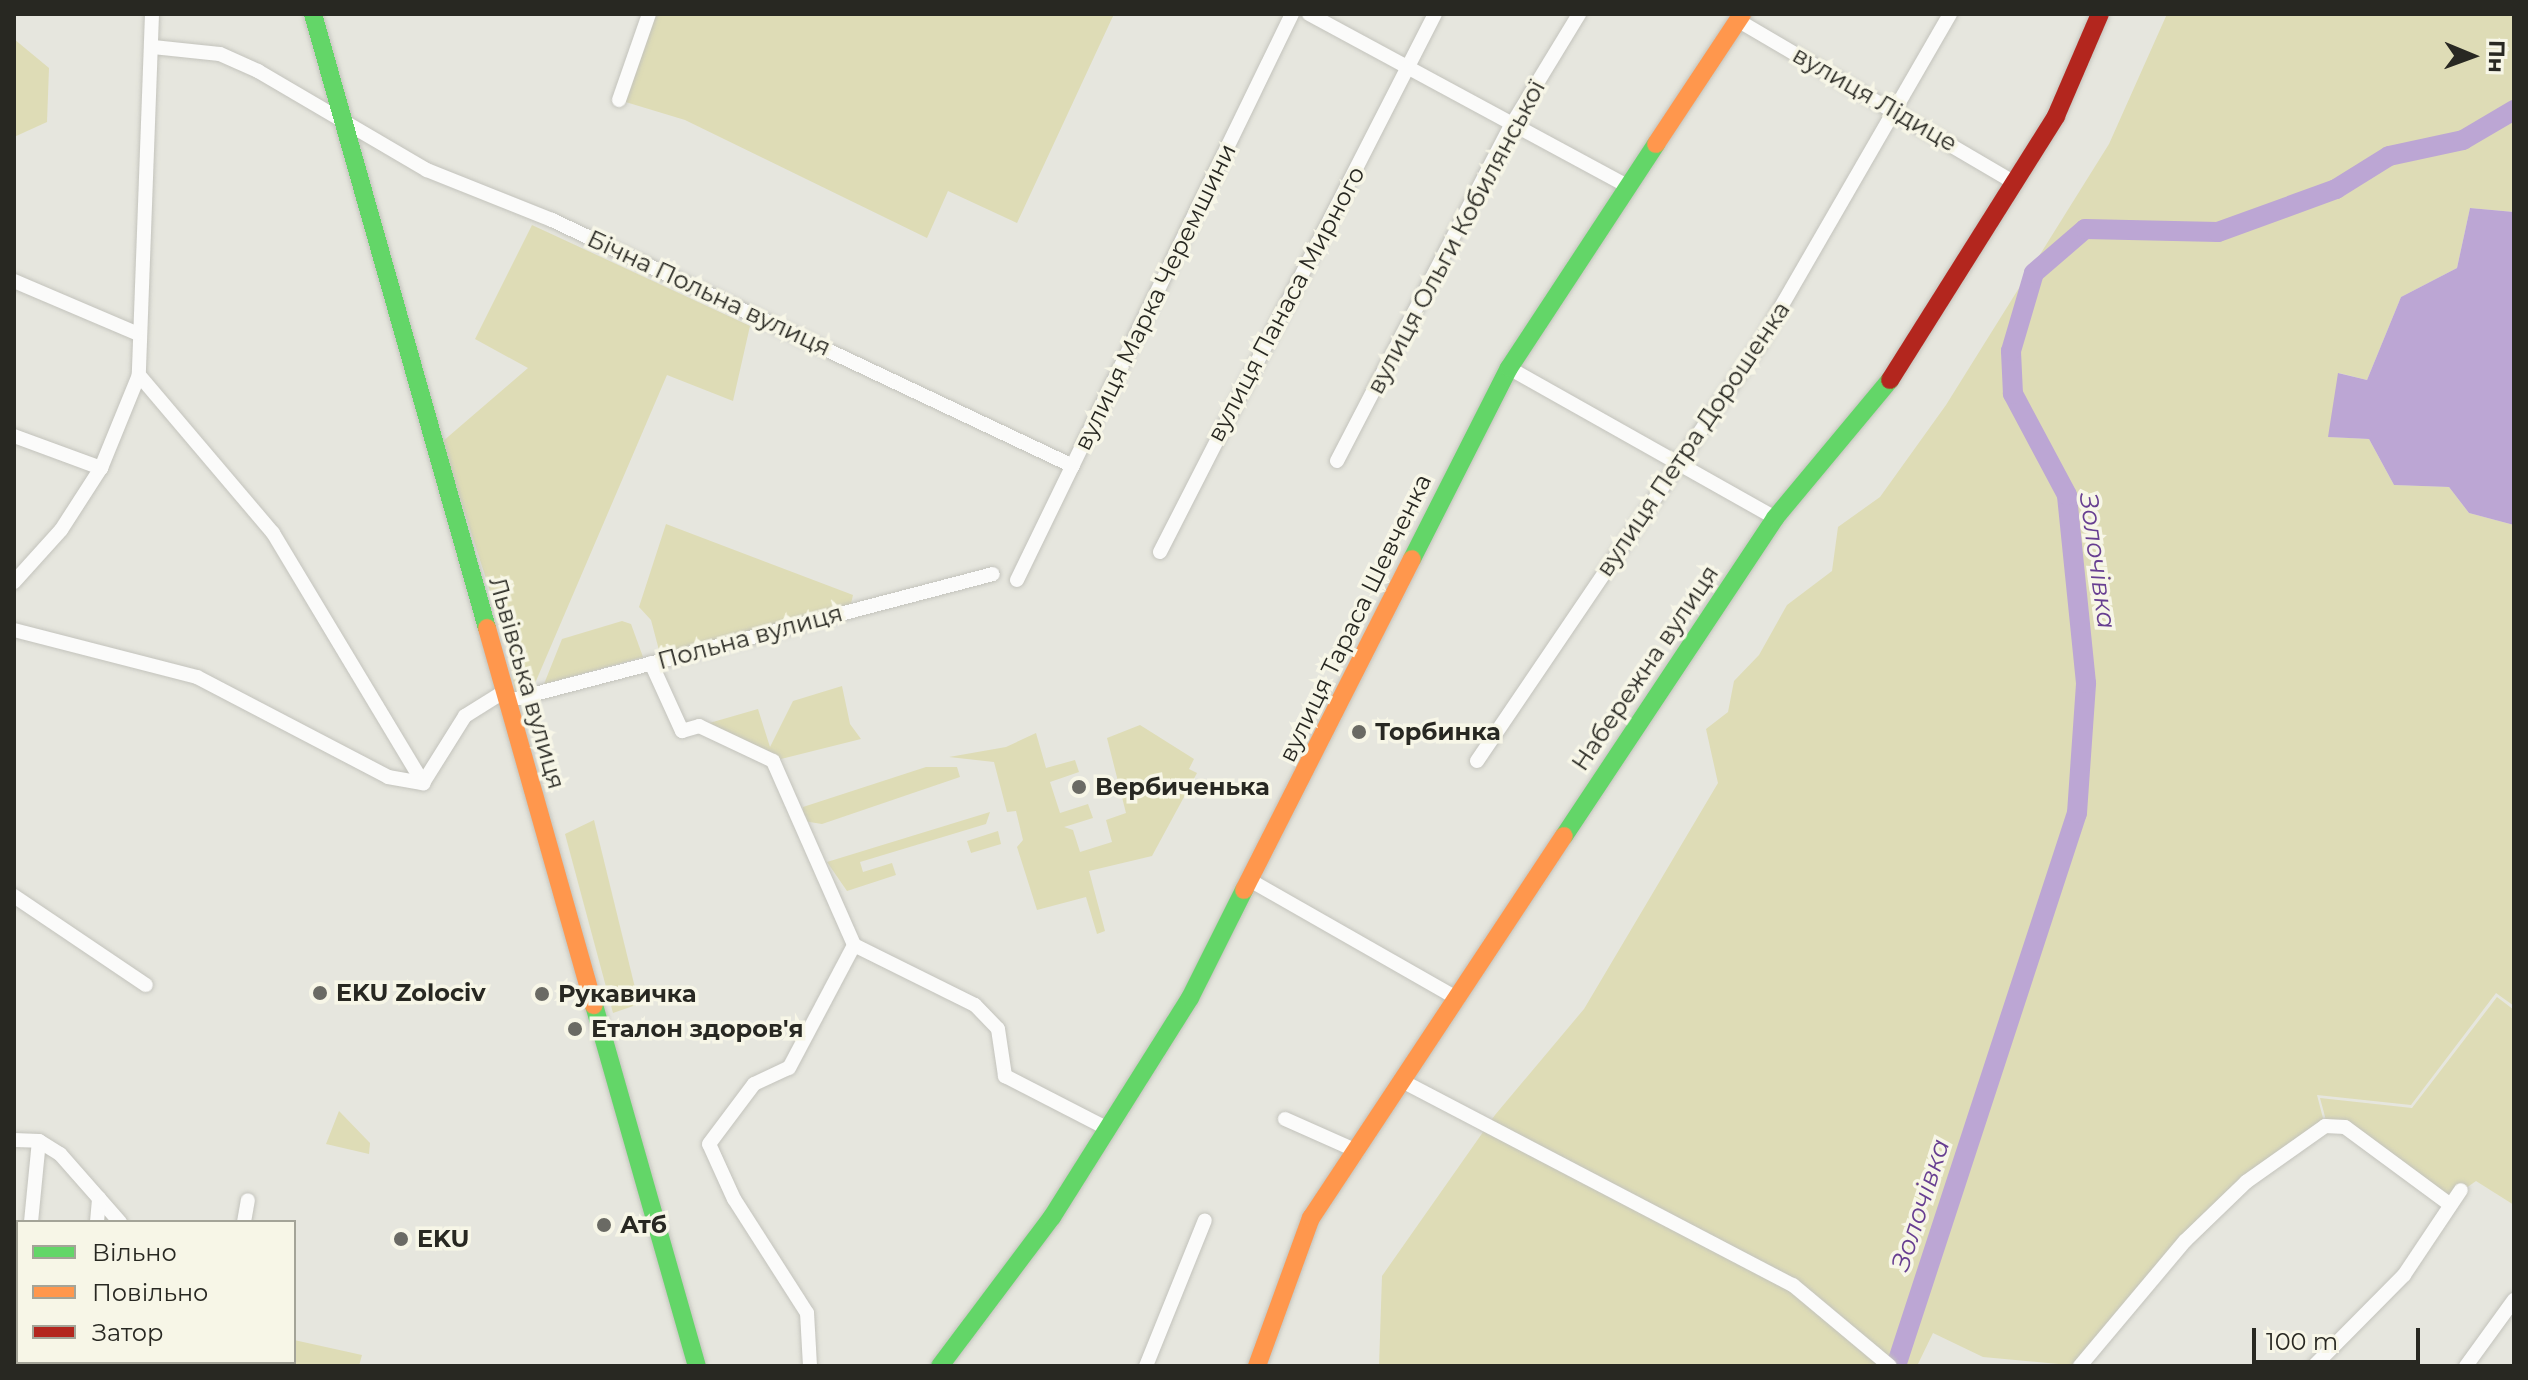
<!DOCTYPE html>
<html>
<head>
<meta charset="utf-8">
<style>
  body { margin:0 }
  #map { position:relative; width:2528px; height:1380px; overflow:hidden; background:#e6e6de; font-family:Montserrat,sans-serif }
  div>[style] { position:absolute }
  [style*='--x'] { left:calc(var(--x)*1px); top:calc(var(--y)*1px); width:calc(var(--w)*1px); rotate:calc(var(--a)*1deg) }
  .green>* { inset:0; background:#dedcb6 }
  .water>* { inset:0; background:#bca6d4 }
  .river>* { height:20px; margin:-10px; padding:0 10px; transform-origin:10px; border-radius:10px; background:#bca6d4 }
  .roads { filter:drop-shadow(0 0 2px #c3c3bc) drop-shadow(0 0 2px #c3c3bc) }
  .street>* { height:14px; margin:-7px; padding:0 7px; transform-origin:7px; border-radius:7px; background:#fbfbfa }
  .fast>* { height:18px; margin:-9px; padding:0 9px; transform-origin:9px; border-radius:9px; background:#63d668 }
  .slow>* { height:18px; margin:-9px; padding:0 9px; transform-origin:9px; border-radius:9px; background:#ff974d }
  .jam>* { height:18px; margin:-9px; padding:0 9px; transform-origin:9px; border-radius:9px; background:#b3261e }
  .dots>* { width:22px; height:22px; translate:-50% -50%; box-sizing:border-box; border:4px solid #f7f6e7; border-radius:50% }
  span { translate:-50% -50%; white-space:nowrap; text-align:center; line-height:1.15; -webkit-text-stroke:7px #f7f6e7; paint-order:stroke }
  .street-label { font-size:24px; color:#282822 }
  .poi-label { font-size:24px; color:#282822; font-weight:700 }
  .left { translate:0 -50%; text-align:left }
  .water-label { font-size:26px; color:#673e91; font-style:italic }
  .frame { position:absolute; inset:0; border:16px solid #282822; pointer-events:none }
  .legend { position:absolute; left:16px; top:1220px; width:280px; height:144px; box-sizing:border-box; background:#f7f6e7; border:2px solid #a4a498; margin:0; padding:10px 14px; list-style:none; font-size:24px; color:#282822 }
  .legend li { display:flex; align-items:center; gap:16px; height:40px }
  .legend b { width:40px; border:2px solid #a4a498 }
  .north { position:absolute; left:2432px; top:16px; width:80px; height:80px; -webkit-text-stroke:6px #f7f6e7; paint-order:stroke; rotate:91deg; font-size:22px; font-weight:700; line-height:32px; text-align:center; color:#282822 }
  .north::after { content:''; display:block; margin:auto; width:28px; height:36px; background:#282822; clip-path:polygon(50% 0,100% 100%,50% 72%,0 100%) }
  .scale { position:absolute; left:2252px; top:1328px; width:168px; height:36px; box-sizing:border-box; border:4px solid #282822; border-top:0; padding-left:10px; font-size:24px; line-height:28px; white-space:nowrap; color:#282822; -webkit-text-stroke:6px #f7f6e7; paint-order:stroke }
</style>
</head>
<body>
<div id="map">
  <div class="green">
    <div style="clip-path:polygon(647px 14px,1114px 14px,1017px 223px,948px 191px,927px 238px,685px 120px,619px 100px)"></div>
    <div style="clip-path:polygon(2167px 14px,2514px 14px,2514px 212px,2470px 208px,2457px 268px,2401px 297px,2367px 380px,2339px 373px,2329px 437px,2369px 439px,2394px 485px,2449px 487px,2469px 513px,2514px 525px,2514px 1006px,2496px 993px,2411px 1105px,2317px 1095px,2325px 1126px,2246px 1182px,2080px 1366px,1983px 1357px,1933px 1333px,1917px 1366px,1379px 1366px,1382px 1276px,1495px 1115px,1584px 1009px,1718px 783px,1706px 729px,1728px 712px,1734px 681px,1759px 655px,1787px 605px,1832px 571px,1838px 527px,1880px 497px,1946px 405px,2109px 144px)"></div>
    <div style="clip-path:polygon(14px 39px,49px 68px,47px 122px,14px 137px)"></div>
    <div style="clip-path:polygon(532px 225px,750px 326px,733px 401px,667px 375px,533px 688px,515px 692px,508px 647px,442px 442px,528px 368px,475px 339px)"></div>
    <div style="clip-path:polygon(666px 524px,853px 595px,851px 604px,660px 654px,651px 620px,639px 607px)"></div>
    <div style="clip-path:polygon(622px 621px,631px 624px,643px 657px,544px 684px,562px 639px)"></div>
    <div style="clip-path:polygon(842px 686px,850px 724px,861px 739px,773px 761px,699px 726px,758px 709px,770px 747px,793px 701px)"></div>
    <div style="clip-path:polygon(1140px 725px,1194px 759px,1189px 769px,1197px 773px,1152px 856px,1089px 871px,1105px 931px,1097px 934px,1086px 897px,1037px 910px,1017px 847px,1023px 840px,1016px 811px,1007px 812px,994px 762px,949px 757px,1006px 747px,1036px 733px,1046px 768px,1075px 760px,1079px 772px,1050px 782px,1060px 813px,1088px 804px,1093px 818px,1064px 827px,1073px 830px,1080px 852px,1112px 842px,1106px 820px,1126px 813px,1107px 738px)"></div>
    <div style="clip-path:polygon(926px 767px,957px 767px,960px 777px,822px 824px,803px 821px,803px 807px)"></div>
    <div style="clip-path:polygon(990px 812px,986px 824px,860px 862px,863px 872px,892px 863px,896px 875px,847px 891px,827px 862px)"></div>
    <div style="clip-path:polygon(594px 820px,639px 1004px,613px 1013px,565px 834px)"></div>
    <div style="clip-path:polygon(998px 831px,1001px 844px,971px 853px,967px 841px)"></div>
    <div style="clip-path:polygon(2497px 997px,2514px 1010px,2514px 1205px,2476px 1181px,2449px 1200px,2327px 1124px,2320px 1098px,2412px 1108px)"></div>
    <div style="clip-path:polygon(339px 1111px,370px 1143px,369px 1154px,326px 1144px)"></div>
    <div style="clip-path:polygon(294px 1340px,362px 1355px,359px 1366px,286px 1366px,294px 1362px)"></div>
  </div>
  <div class="water">
    <div style="clip-path:polygon(2470px 208px,2514px 212px,2514px 525px,2469px 513px,2449px 487px,2394px 485px,2369px 439px,2328px 437px,2338px 373px,2367px 380px,2401px 297px,2457px 268px)"></div>
  </div>
  <div class="river">
    <div style="--x:1896;--y:1366;--w:582;--a:-71.88"></div>
    <div style="--x:2077;--y:813;--w:130;--a:-86"></div>
    <div style="--x:2086;--y:683;--w:189;--a:-95.8"></div>
    <div style="--x:2067;--y:495;--w:115;--a:-118.1"></div>
    <div style="--x:2013;--y:394;--w:43;--a:-92.7"></div>
    <div style="--x:2011;--y:351;--w:81;--a:-73.6"></div>
    <div style="--x:2034;--y:273;--w:67;--a:-40.8"></div>
    <div style="--x:2085;--y:229;--w:133;--a:1.3"></div>
    <div style="--x:2218;--y:232;--w:126;--a:-20"></div>
    <div style="--x:2336;--y:189;--w:62;--a:-31.9"></div>
    <div style="--x:2389;--y:156;--w:76;--a:-12.2"></div>
    <div style="--x:2463;--y:140;--w:59;--a:-30.5"></div>
  </div>
  <div class="roads">
    <div class="street">
      <div style="--x:152;--y:14;--w:361;--a:92.1"></div>
      <div style="--x:139;--y:375;--w:207;--a:49.7"></div>
      <div style="--x:273;--y:533;--w:292;--a:59"></div>
      <div style="--x:1309;--y:14;--w:364;--a:28.4"></div>
      <div style="--x:1739;--y:21;--w:314;--a:30.4"></div>
      <div style="--x:153;--y:47;--w:67;--a:6"></div>
      <div style="--x:220;--y:54;--w:42;--a:24.1"></div>
      <div style="--x:258;--y:71;--w:196;--a:30.4"></div>
      <div style="--x:427;--y:170;--w:135;--a:21.8"></div>
      <div style="--x:552;--y:220;--w:576;--a:25.28"></div>
      <div style="--x:619;--y:100;--w:91;--a:-70.8"></div>
      <div style="--x:14;--y:281;--w:133;--a:23.1"></div>
      <div style="--x:1509;--y:368;--w:305;--a:29.4"></div>
      <div style="--x:14;--y:436;--w:93;--a:20.2"></div>
      <div style="--x:1337;--y:461;--w:377;--a:-62.6"></div>
      <div style="--x:1511;--y:126;--w:131;--a:-58.7"></div>
      <div style="--x:1160;--y:552;--w:604;--a:-62.93"></div>
      <div style="--x:1017;--y:580;--w:629;--a:-64.09"></div>
      <div style="--x:14;--y:582;--w:70;--a:-47.9"></div>
      <div style="--x:61;--y:530;--w:74;--a:-57.2"></div>
      <div style="--x:101;--y:468;--w:100;--a:-67.8"></div>
      <div style="--x:14;--y:630;--w:189;--a:14.4"></div>
      <div style="--x:197;--y:677;--w:216;--a:27.6"></div>
      <div style="--x:388;--y:777;--w:36;--a:10"></div>
      <div style="--x:651;--y:663;--w:75;--a:65.5"></div>
      <div style="--x:682;--y:731;--w:18;--a:-16"></div>
      <div style="--x:699;--y:726;--w:82;--a:25.3"></div>
      <div style="--x:773;--y:761;--w:201;--a:66.2"></div>
      <div style="--x:854;--y:945;--w:135;--a:26.4"></div>
      <div style="--x:975;--y:1005;--w:33;--a:46"></div>
      <div style="--x:998;--y:1029;--w:48;--a:81.5"></div>
      <div style="--x:1005;--y:1076;--w:116;--a:27.2"></div>
      <div style="--x:508;--y:701;--w:501;--a:-14.67"></div>
      <div style="--x:1477;--y:761;--w:503;--a:-55.87"></div>
      <div style="--x:1759;--y:345;--w:382;--a:-60"></div>
      <div style="--x:423;--y:783;--w:79;--a:-57.9"></div>
      <div style="--x:465;--y:716;--w:47;--a:-32"></div>
      <div style="--x:1253;--y:882;--w:236;--a:29.7"></div>
      <div style="--x:14;--y:896;--w:159;--a:34"></div>
      <div style="--x:1404;--y:1082;--w:439;--a:27.6"></div>
      <div style="--x:1793;--y:1285;--w:126;--a:39.9"></div>
      <div style="--x:1285;--y:1119;--w:79;--a:24"></div>
      <div style="--x:14;--y:1140;--w:25;--a:2"></div>
      <div style="--x:39;--y:1141;--w:25;--a:32"></div>
      <div style="--x:60;--y:1154;--w:91;--a:48.6"></div>
      <div style="--x:31;--y:1222;--w:81;--a:-84.4"></div>
      <div style="--x:97;--y:1222;--w:24;--a:-85"></div>
      <div style="--x:244;--y:1222;--w:22;--a:-80"></div>
      <div style="--x:21;--y:1366;--w:4;--a:-90"></div>
      <div style="--x:87;--y:1366;--w:4;--a:-90"></div>
      <div style="--x:219;--y:1366;--w:4;--a:-76"></div>
      <div style="--x:810;--y:1366;--w:53;--a:-93.2"></div>
      <div style="--x:807;--y:1313;--w:135;--a:-122.6"></div>
      <div style="--x:734;--y:1199;--w:60;--a:-114.4"></div>
      <div style="--x:709;--y:1144;--w:75;--a:-53.1"></div>
      <div style="--x:754;--y:1084;--w:38;--a:-25"></div>
      <div style="--x:789;--y:1068;--w:139;--a:-62.1"></div>
      <div style="--x:1146;--y:1366;--w:157;--a:-68"></div>
      <div style="--x:2080;--y:1366;--w:163;--a:-50"></div>
      <div style="--x:2185;--y:1241;--w:85;--a:-44"></div>
      <div style="--x:2246;--y:1182;--w:97;--a:-35.3"></div>
      <div style="--x:2325;--y:1126;--w:20;--a:3"></div>
      <div style="--x:2345;--y:1127;--w:129;--a:36.5"></div>
      <div style="--x:2314;--y:1366;--w:128;--a:-45.3"></div>
      <div style="--x:2404;--y:1275;--w:102;--a:-56.2"></div>
      <div style="--x:2466;--y:1366;--w:82;--a:-54"></div>
    </div>
    <div class="fast">
      <div style="--x:313;--y:14;--w:638;--a:74.18"></div>
      <div style="--x:1412;--y:559;--w:214;--a:-63.1"></div>
      <div style="--x:1509;--y:368;--w:268;--a:-56.7"></div>
      <div style="--x:1564;--y:836;--w:382;--a:-56.4"></div>
      <div style="--x:1775;--y:518;--w:180;--a:-50.2"></div>
      <div style="--x:594;--y:1005;--w:375;--a:74.1"></div>
      <div style="--x:940;--y:1366;--w:186;--a:-53.1"></div>
      <div style="--x:1052;--y:1217;--w:259;--a:-57.8"></div>
      <div style="--x:1190;--y:998;--w:121;--a:-63.4"></div>
    </div>
    <div class="slow">
      <div style="--x:1656;--y:144;--w:156;--a:-56.5"></div>
      <div style="--x:487;--y:628;--w:392;--a:74.2"></div>
      <div style="--x:1244;--y:890;--w:371;--a:-63.1"></div>
      <div style="--x:1257;--y:1366;--w:158;--a:-70"></div>
      <div style="--x:1311;--y:1218;--w:458;--a:-56.5"></div>
    </div>
    <div class="jam">
      <div style="--x:1890;--y:380;--w:312;--a:-57.8"></div>
      <div style="--x:2056;--y:116;--w:111;--a:-66.7"></div>
    </div>
  </div>
  <div class="dots">
    <div style="left:1359px;top:732px;background:#6a6a64"></div>
    <div style="left:1079px;top:787px;background:#6a6a64"></div>
    <div style="left:320px;top:993px;background:#6a6a64"></div>
    <div style="left:542px;top:994px;background:#6a6a64"></div>
    <div style="left:575px;top:1029px;background:#6a6a64"></div>
    <div style="left:604px;top:1225px;background:#6a6a64"></div>
    <div style="left:401px;top:1239px;background:#6a6a64"></div>
  </div>
  <div class="street-label">
    <span style="left:1875px;top:99px;rotate:30deg">вулиця Лідице</span>
    <span style="left:1456px;top:237px;rotate:-62deg">вулиця Ольги Кобилянської</span>
    <span style="left:709px;top:293px;rotate:25deg">Бічна Польна вулиця</span>
    <span style="left:1155px;top:297px;rotate:-64deg">вулиця Марка Черемшини</span>
    <span style="left:1286px;top:304px;rotate:-62deg">вулиця Панаса Мирного</span>
    <span style="left:1693px;top:439px;rotate:-56deg">вулиця Петра Дорошенка</span>
    <span style="left:1355px;top:618px;rotate:-64deg">вулиця Тараса Шевченка</span>
    <span style="left:750px;top:637px;rotate:-15deg">Польна вулиця</span>
    <span style="left:1645px;top:668px;rotate:-56deg">Набережна вулиця</span>
    <span style="left:527px;top:683px;rotate:74deg">Львівська вулиця</span>
  </div>
  <div class="poi-label">
    <span class="left" style="left:1375px;top:732px">Торбинка</span>
    <span class="left" style="left:1095px;top:787px">Вербиченька</span>
    <span class="left" style="left:336px;top:993px">EKU Zolociv</span>
    <span class="left" style="left:558px;top:994px">Рукавичка</span>
    <span class="left" style="left:591px;top:1029px">Еталон здоров'я</span>
    <span class="left" style="left:620px;top:1225px">Атб</span>
    <span class="left" style="left:417px;top:1239px">EKU</span>
  </div>
  <div class="water-label">
    <span style="left:2097px;top:561px;rotate:82deg">Золочівка</span>
    <span style="left:1921px;top:1205px;rotate:-72deg">Золочівка</span>
  </div>
  <div class="frame"></div>
  <ul class="legend">
  <li><b style="height:10px;background:#63d668"></b>Вільно</li>
  <li><b style="height:10px;background:#ff974d"></b>Повільно</li>
  <li><b style="height:10px;background:#b3261e"></b>Затор</li>
  </ul>
  <div class="north">Пн</div>
  <div class="scale">100 m</div>
</div>
</body>
</html>
